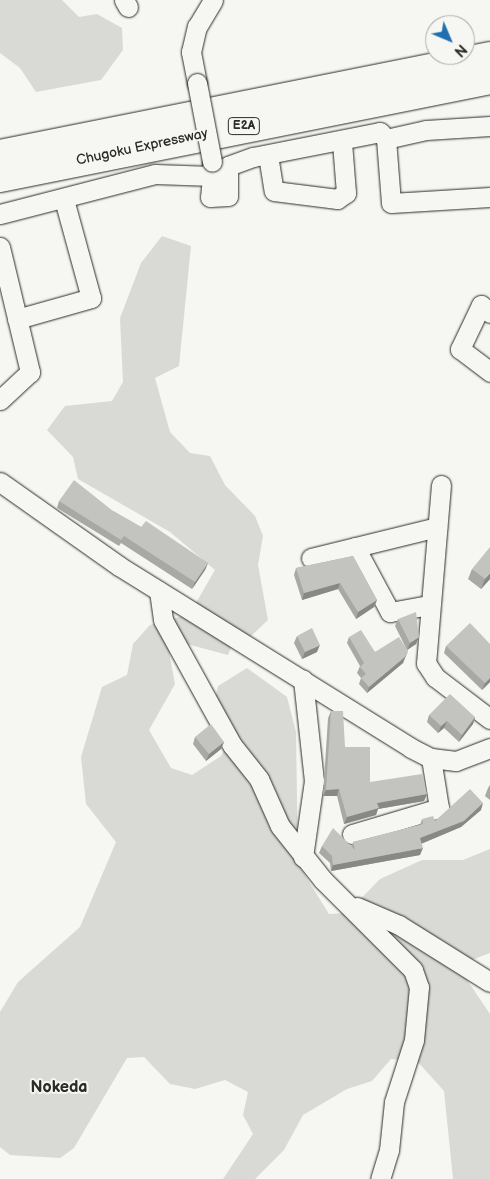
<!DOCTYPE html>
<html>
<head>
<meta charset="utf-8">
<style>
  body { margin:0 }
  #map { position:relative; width:490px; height:1179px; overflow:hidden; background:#f6f6f2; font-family:"Balsamiq Sans",sans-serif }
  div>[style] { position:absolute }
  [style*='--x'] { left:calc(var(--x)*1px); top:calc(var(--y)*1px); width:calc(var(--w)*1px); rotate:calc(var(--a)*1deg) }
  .green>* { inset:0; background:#d9d9d5 }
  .roads { filter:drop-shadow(0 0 1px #2b2b2b) drop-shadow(0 0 1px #2b2b2b) }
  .minor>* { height:19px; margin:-9.5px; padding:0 9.5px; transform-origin:9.5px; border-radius:9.5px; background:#f6f6f2 }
  .motorway>* { height:28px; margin:-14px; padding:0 14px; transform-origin:14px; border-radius:14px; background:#f6f6f2 }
  .bridges { filter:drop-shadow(0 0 1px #2b2b2b) drop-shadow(0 0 1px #2b2b2b) }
  .minor-bridge>* { height:19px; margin:-9.5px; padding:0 9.5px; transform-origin:9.5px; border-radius:9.5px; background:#f6f6f2 }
  .wall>* { inset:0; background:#a8a8a5 }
  .shaded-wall>* { inset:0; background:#888886 }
  .building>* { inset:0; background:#c3c3c0 }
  span { translate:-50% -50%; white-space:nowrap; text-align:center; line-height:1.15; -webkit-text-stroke:4px #f6f6f2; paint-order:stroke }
  .shield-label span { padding:1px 4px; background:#f6f6f2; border:1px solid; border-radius:4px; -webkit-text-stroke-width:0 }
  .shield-label { font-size:12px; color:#2b2b2b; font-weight:700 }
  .street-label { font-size:14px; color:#2b2b2b }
  .quarter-label { font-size:16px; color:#2b2b2b; font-weight:700 }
  .north { position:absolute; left:425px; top:15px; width:50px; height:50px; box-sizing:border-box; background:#f6f6f2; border:1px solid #a5a5a2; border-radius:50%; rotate:135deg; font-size:14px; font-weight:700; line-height:20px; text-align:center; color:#2b2b2b }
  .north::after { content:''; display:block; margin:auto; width:18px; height:22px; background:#1f6fb2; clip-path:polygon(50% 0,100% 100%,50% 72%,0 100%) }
</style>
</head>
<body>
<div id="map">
  <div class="green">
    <div style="clip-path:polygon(0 0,62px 0,79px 17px,97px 14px,122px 28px,123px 50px,101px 80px,36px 92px,20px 68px,0 53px)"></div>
    <div style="clip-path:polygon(162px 236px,191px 246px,179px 366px,155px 378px,170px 432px,190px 453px,210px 456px,225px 485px,255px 516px,263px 536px,258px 565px,268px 620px,250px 637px,196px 603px,215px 570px,170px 532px,78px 479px,73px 457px,47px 430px,65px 406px,112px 401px,123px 382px,120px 318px,141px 263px)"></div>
    <div style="clip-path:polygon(183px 616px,232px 645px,228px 655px,183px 643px,169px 652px,175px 684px,149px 730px,171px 768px,192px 775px,221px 756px,232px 734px,215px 699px,218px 686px,247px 668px,287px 697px,296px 732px,298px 864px,329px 914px,347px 913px,380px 879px,422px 860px,463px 860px,490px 849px,490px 953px,474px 959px,463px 974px,490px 1014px,490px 1179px,453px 1179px,444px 1091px,418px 1062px,391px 1059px,372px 1081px,347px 1089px,303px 1115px,284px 1150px,255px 1179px,223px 1179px,253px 1134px,243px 1115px,248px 1092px,225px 1080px,195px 1089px,170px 1084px,144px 1057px,127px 1058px,74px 1148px,60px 1158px,10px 1155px,0 1147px,0 1012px,18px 982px,80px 927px,116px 842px,86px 804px,81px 757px,102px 687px,127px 675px,133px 644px,150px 625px)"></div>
  </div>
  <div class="roads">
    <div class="minor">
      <div style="--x:124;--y:0;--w:8;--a:60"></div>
      <div style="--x:197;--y:83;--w:32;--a:-101"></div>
      <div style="--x:191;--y:52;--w:26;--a:-77"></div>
      <div style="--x:197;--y:27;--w:31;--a:-59"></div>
      <div style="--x:386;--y:139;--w:41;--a:-12.7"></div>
      <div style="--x:426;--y:130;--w:64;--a:-3.6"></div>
      <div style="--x:268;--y:155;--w:36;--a:81"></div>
      <div style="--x:274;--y:191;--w:64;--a:7.2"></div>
      <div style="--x:337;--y:199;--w:11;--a:-34"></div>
      <div style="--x:346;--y:193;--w:51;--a:-94.5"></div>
      <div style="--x:212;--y:176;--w:21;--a:95"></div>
      <div style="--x:210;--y:197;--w:18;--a:-3"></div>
      <div style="--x:228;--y:196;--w:30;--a:-90"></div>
      <div style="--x:228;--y:166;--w:27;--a:-20"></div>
      <div style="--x:253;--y:157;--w:129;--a:-11.1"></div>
      <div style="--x:380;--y:132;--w:9;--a:49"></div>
      <div style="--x:386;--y:139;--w:64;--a:85.5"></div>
      <div style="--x:391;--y:203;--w:99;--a:-3.5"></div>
      <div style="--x:0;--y:214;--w:160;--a:-14.5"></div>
      <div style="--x:155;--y:174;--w:57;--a:2"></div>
      <div style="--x:212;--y:176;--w:13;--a:-90"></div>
      <div style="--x:0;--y:247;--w:129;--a:76.5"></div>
      <div style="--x:30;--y:372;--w:41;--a:137"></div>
      <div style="--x:490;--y:313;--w:12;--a:-138"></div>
      <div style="--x:481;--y:305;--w:49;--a:115.5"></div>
      <div style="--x:460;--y:349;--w:38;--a:37"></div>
      <div style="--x:17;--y:319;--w:77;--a:-15.8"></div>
      <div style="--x:91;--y:298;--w:103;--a:-105.3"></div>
      <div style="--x:0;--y:482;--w:146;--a:35.2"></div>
      <div style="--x:119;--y:566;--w:344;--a:31.9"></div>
      <div style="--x:411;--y:748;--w:22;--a:27"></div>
      <div style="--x:431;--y:758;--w:25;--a:7"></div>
      <div style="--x:456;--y:761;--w:36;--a:-21"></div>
      <div style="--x:441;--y:485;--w:179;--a:94.8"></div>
      <div style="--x:426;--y:663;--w:17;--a:57"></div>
      <div style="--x:435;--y:677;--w:69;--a:37.4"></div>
      <div style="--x:355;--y:547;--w:74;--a:61.7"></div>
      <div style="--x:390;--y:612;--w:39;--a:-10"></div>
      <div style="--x:311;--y:558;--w:130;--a:-13.8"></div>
      <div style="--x:159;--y:591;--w:29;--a:82"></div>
      <div style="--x:163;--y:620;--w:143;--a:61.1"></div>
      <div style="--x:232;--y:745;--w:43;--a:51.5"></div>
      <div style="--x:259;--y:779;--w:51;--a:65.9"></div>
      <div style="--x:280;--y:826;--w:69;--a:51.5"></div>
      <div style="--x:323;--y:880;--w:127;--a:45"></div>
      <div style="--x:413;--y:970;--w:18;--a:71"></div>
      <div style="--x:419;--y:987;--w:53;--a:95.4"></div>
      <div style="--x:414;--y:1040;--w:65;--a:107.9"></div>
      <div style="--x:394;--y:1102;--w:48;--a:95.9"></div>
      <div style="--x:389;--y:1150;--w:30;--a:107"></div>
      <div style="--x:352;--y:834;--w:91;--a:-16.6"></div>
      <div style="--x:439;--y:808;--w:51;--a:-99.1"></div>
      <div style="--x:303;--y:857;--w:77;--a:-81.8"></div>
      <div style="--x:314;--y:781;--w:102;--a:-96.2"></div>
      <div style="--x:357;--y:907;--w:46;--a:23.2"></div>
      <div style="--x:399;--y:925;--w:107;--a:32.1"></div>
    </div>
    <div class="motorway">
      <div style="--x:0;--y:154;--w:500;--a:-11.3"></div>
      <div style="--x:0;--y:178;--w:500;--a:-11.3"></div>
    </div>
  </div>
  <div class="bridges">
    <div class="minor-bridge">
      <div style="--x:197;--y:83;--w:80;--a:79.2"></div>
    </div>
  </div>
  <div class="wall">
    <div style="clip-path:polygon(59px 501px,113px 511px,141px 527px,208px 563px,205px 570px,192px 589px,121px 543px,119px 546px,57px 508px)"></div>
    <div style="clip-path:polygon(353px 556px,377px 600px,374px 607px,356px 619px,338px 589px,302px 600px,294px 575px,296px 568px)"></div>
    <div style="clip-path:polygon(472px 569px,490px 579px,481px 589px,468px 579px)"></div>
    <div style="clip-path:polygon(398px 619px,419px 637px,416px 644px,407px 650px,403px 663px,367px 693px,359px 684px,361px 678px,357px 673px,360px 666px,347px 643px,349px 637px,375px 652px,407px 650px,395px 626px)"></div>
    <div style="clip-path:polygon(297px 636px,317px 652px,302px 659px,294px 643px)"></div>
    <div style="clip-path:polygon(490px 644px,490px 682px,482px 690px,444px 653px,446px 646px)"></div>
    <div style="clip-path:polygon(331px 711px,345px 747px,370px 782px,427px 794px,424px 801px,378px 809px,376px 815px,344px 824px,337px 796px,323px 796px,328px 718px)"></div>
    <div style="clip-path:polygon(429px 715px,475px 717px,473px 724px,459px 742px,444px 728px,438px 733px,427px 722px)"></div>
    <div style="clip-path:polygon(195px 737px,224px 742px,221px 749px,206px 761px,193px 744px)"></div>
    <div style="clip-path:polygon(490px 785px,490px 800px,485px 796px,488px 788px)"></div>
    <div style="clip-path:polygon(481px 810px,461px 827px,421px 844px,420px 855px,331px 871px,330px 863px,319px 853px,322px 846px,352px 846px,353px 842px,420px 825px,422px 819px,435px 821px)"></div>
  </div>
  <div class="shaded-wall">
    <div style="clip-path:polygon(208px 563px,205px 570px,192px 589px,195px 582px)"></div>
    <div style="clip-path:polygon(490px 573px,490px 579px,481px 589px,485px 579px)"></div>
    <div style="clip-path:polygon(340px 583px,338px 589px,302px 600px,304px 593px)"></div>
    <div style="clip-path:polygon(377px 600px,374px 607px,356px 619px,358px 612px)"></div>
    <div style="clip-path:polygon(419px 637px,416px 644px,407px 650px,410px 643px)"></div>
    <div style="clip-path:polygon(320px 645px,317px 652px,302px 659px,305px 652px)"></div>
    <div style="clip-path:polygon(408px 651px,403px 663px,367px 693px,369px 687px)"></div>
    <div style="clip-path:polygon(490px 678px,490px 682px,482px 690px,485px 683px)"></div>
    <div style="clip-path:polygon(475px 717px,473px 724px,459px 742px,462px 735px)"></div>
    <div style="clip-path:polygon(447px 721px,444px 728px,438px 733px,441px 726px)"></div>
    <div style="clip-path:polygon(224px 742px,221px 749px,206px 761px,209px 754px)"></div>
    <div style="clip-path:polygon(339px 789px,337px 796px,323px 796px,326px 790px)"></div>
    <div style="clip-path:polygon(427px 794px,424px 801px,378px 809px,376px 815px,344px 824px,347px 817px,377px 803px)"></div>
    <div style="clip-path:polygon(483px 803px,481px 810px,461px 827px,418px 845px,420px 838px)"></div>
    <div style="clip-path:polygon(423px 848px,420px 855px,331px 871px,333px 865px)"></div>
  </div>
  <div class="building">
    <div style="clip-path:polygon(74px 480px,113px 511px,141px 527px,146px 521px,208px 563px,195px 582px,124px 536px,121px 540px,59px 501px)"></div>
    <div style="clip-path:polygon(490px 547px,490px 573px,485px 579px,472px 569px)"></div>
    <div style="clip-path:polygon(353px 556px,377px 600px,358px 612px,340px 583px,304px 593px,296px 568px)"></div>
    <div style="clip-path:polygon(416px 612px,419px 637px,410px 643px,398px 619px)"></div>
    <div style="clip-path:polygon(470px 623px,490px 644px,490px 678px,485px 683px,446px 646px)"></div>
    <div style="clip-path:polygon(312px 628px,320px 645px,305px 652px,297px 636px)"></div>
    <div style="clip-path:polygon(361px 630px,375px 652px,399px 637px,408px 651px,405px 657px,369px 687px,361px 678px,366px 674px,360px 667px,364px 663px,349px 637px)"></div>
    <div style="clip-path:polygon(450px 694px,475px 717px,462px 735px,447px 721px,441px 726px,429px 715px)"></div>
    <div style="clip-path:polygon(331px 711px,343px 711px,345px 747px,370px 747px,370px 782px,422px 774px,427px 794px,377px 803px,379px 808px,347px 817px,339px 789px,326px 790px)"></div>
    <div style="clip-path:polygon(211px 724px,224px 742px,209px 754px,195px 737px)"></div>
    <div style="clip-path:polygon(470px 789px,483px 803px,464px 821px,420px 838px,423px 848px,333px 865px,332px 856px,322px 846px,333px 828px,355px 850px,353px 842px,423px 824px,422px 819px,433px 816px,435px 821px)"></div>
  </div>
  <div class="shield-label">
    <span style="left:244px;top:126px">E2A</span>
  </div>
  <div class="street-label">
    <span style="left:142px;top:147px;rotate:-12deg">Chugoku Expressway</span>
  </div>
  <div class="quarter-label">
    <span style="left:59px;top:1088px">Nokeda</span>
  </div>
  <div class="north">N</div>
</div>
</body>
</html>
